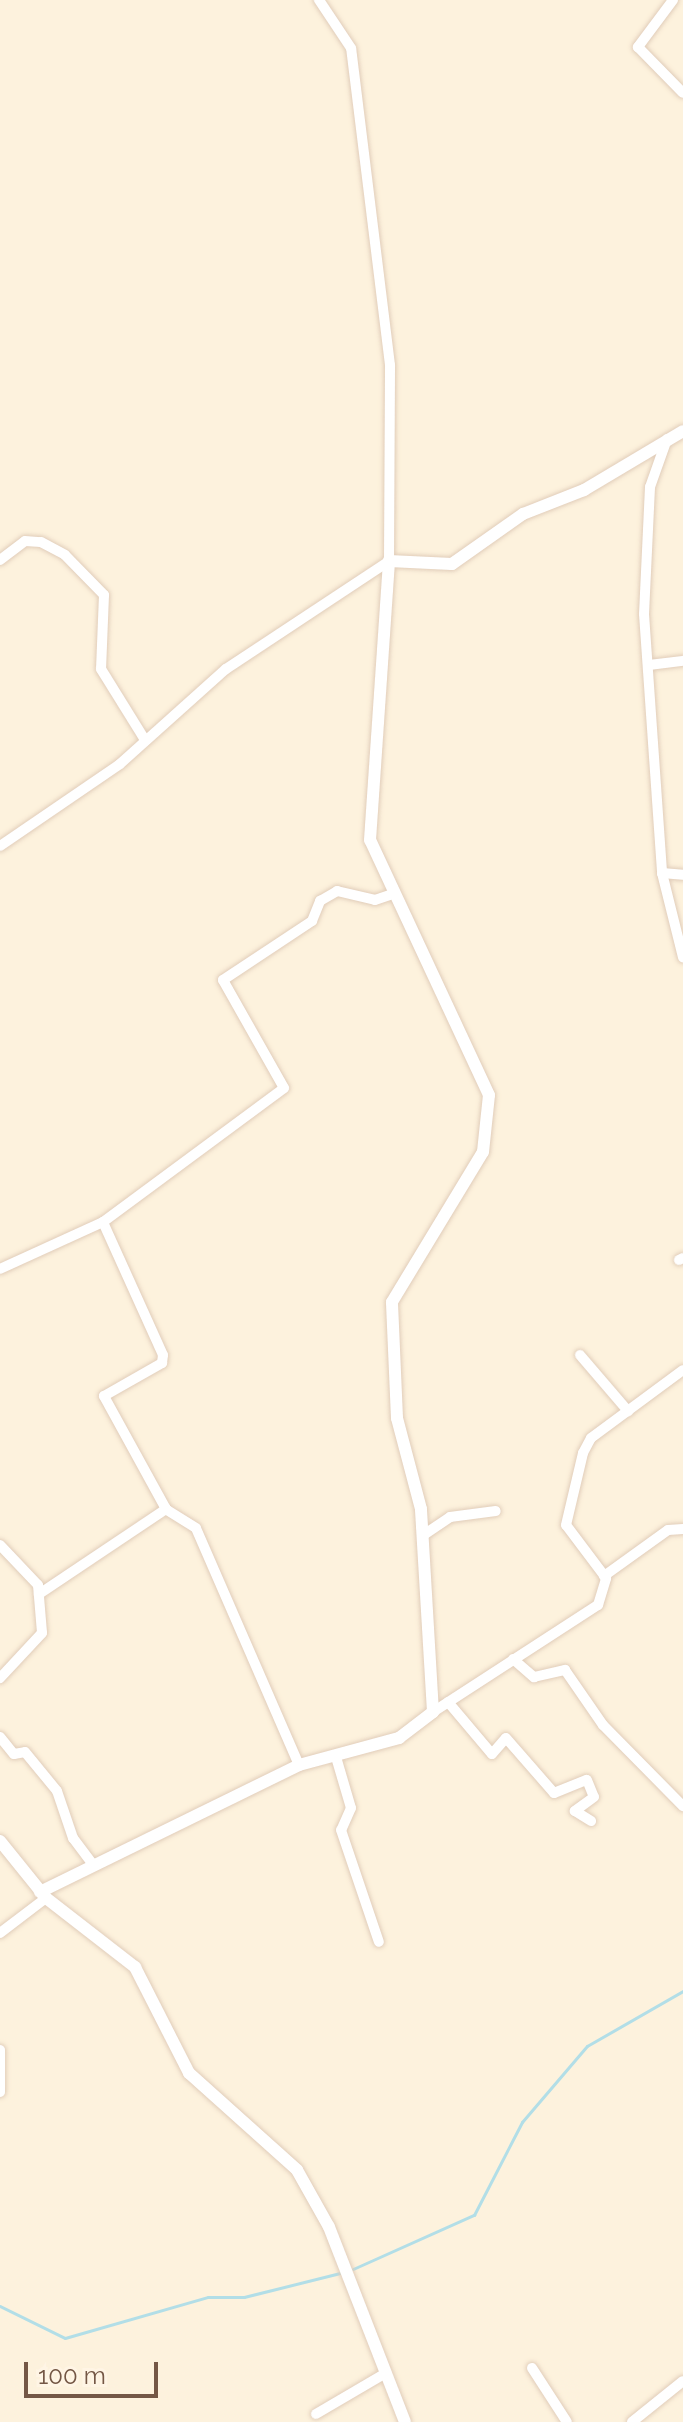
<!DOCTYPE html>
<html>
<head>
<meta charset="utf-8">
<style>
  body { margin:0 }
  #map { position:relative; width:683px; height:2422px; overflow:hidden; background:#fdf2dd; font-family:Raleway,sans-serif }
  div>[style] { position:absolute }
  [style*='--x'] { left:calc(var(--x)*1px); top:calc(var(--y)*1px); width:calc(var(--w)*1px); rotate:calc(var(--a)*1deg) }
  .stream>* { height:3px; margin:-1.5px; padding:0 1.5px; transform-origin:1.5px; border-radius:1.5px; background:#b2dee7 }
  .roads { filter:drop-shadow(0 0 2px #e1cdba) drop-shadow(0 0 2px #e1cdba) }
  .minor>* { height:10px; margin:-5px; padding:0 5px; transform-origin:5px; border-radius:5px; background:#fff }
  .tertiary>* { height:12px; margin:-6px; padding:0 6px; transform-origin:6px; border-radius:6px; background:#fff }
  span { translate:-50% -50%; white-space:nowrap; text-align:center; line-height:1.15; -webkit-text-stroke:7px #fff5e5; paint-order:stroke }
  .scale { position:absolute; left:24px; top:2362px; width:134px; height:36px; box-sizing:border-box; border:4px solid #745745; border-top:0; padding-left:10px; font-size:24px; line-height:28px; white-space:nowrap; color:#745745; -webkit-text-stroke:6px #fff5e5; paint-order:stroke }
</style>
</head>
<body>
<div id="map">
  <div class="stream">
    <div style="--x:353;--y:2269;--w:133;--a:-24.1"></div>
    <div style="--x:474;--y:2215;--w:105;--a:-62.7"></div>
    <div style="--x:522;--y:2122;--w:100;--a:-49.5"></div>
    <div style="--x:587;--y:2046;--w:111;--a:-29.8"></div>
    <div style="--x:0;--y:2306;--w:72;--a:26.2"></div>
    <div style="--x:65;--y:2338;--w:149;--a:-16"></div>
    <div style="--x:208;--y:2297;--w:36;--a:0"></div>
    <div style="--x:244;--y:2297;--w:99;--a:-14"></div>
  </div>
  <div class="roads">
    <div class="minor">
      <div style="--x:673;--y:0;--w:59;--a:126.7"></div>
      <div style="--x:638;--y:47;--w:64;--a:45.6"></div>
      <div style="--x:667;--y:439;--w:51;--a:109.5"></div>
      <div style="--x:650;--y:487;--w:127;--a:92.7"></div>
      <div style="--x:644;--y:614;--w:260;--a:86"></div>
      <div style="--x:662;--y:873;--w:87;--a:76"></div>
      <div style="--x:0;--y:560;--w:31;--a:-37"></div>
      <div style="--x:25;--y:541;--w:16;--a:4"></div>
      <div style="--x:41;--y:542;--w:27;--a:28"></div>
      <div style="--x:65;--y:555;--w:56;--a:45.7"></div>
      <div style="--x:104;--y:595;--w:74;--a:92.3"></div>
      <div style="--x:101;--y:669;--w:84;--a:58.2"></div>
      <div style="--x:649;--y:665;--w:34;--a:-7"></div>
      <div style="--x:0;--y:846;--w:145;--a:-34.3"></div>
      <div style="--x:120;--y:764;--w:142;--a:-41.9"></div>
      <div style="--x:226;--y:669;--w:196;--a:-33.5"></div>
      <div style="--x:389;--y:561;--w:196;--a:-89.7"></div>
      <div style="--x:390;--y:365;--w:319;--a:-97"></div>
      <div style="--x:351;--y:48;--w:58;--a:-123.7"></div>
      <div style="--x:662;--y:873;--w:21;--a:5"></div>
      <div style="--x:679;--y:1260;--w:4;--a:-27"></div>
      <div style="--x:0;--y:1269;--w:113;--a:-24.5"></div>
      <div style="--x:580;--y:1355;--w:74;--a:49.4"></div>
      <div style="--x:422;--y:1536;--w:34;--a:-34"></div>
      <div style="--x:450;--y:1517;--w:46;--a:-7.4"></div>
      <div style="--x:0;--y:1545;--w:55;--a:46.5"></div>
      <div style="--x:38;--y:1585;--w:48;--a:85.2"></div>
      <div style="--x:42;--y:1633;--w:62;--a:133"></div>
      <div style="--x:604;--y:1576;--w:79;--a:-35.7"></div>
      <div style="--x:668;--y:1530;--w:15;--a:-4"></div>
      <div style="--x:39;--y:1594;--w:153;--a:-33.8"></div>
      <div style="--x:513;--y:1659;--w:28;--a:41"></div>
      <div style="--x:534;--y:1677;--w:32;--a:-13"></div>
      <div style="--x:565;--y:1670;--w:67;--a:55.4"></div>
      <div style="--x:603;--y:1725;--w:114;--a:45.4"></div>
      <div style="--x:448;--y:1702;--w:68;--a:49.8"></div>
      <div style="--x:492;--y:1754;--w:21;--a:-49"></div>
      <div style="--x:506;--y:1738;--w:73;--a:48.9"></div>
      <div style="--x:554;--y:1793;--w:35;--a:-22"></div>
      <div style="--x:587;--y:1780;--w:18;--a:68"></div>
      <div style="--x:594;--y:1797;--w:24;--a:144"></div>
      <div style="--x:575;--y:1811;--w:19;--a:32"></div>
      <div style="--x:433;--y:1712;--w:197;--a:-33"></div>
      <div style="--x:598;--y:1605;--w:28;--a:-73"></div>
      <div style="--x:606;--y:1578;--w:66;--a:-127"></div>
      <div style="--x:566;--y:1525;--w:74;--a:-76.7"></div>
      <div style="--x:583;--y:1453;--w:17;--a:-62"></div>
      <div style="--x:591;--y:1438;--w:114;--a:-36.5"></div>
      <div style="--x:0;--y:1737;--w:22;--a:51"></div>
      <div style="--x:14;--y:1754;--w:11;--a:-10"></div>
      <div style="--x:25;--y:1752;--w:50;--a:50.6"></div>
      <div style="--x:57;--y:1791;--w:50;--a:71.2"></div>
      <div style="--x:73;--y:1838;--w:35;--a:53"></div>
      <div style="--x:336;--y:1757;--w:53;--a:73.6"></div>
      <div style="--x:351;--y:1808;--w:24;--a:114"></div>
      <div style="--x:341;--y:1830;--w:118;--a:71.3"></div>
      <div style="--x:299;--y:1765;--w:258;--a:-113.5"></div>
      <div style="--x:196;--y:1528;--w:36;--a:-148"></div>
      <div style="--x:166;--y:1509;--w:129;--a:-118.8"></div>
      <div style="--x:104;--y:1396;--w:67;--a:-29.6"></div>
      <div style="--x:162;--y:1363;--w:8;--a:-83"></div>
      <div style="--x:163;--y:1355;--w:146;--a:-114.3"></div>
      <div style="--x:103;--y:1222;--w:225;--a:-36.5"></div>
      <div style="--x:284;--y:1088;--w:124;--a:-119.5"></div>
      <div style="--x:223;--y:980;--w:107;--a:-33.5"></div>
      <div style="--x:312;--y:921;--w:22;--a:-68"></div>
      <div style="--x:320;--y:901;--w:20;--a:-30"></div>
      <div style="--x:337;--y:891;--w:39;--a:13"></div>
      <div style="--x:375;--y:900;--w:21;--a:-19"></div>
      <div style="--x:0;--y:1933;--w:58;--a:-37.3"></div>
      <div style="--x:0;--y:2050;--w:42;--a:90"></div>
      <div style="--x:532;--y:2368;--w:64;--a:57.1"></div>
      <div style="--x:316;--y:2414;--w:81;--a:-30.4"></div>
      <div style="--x:632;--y:2422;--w:65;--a:-38.8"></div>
    </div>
    <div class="tertiary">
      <div style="--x:0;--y:1841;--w:73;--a:51.1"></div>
      <div style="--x:46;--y:1898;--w:113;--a:37.8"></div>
      <div style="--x:135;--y:1967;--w:119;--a:63"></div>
      <div style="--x:189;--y:2073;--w:145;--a:41.9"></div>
      <div style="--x:297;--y:2170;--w:65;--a:60.7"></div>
      <div style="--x:329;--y:2227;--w:209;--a:68.7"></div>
      <div style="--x:40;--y:1892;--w:288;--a:-26.1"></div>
      <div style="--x:299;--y:1765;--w:104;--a:-15.1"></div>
      <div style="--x:399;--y:1738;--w:43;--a:-37.4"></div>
      <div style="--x:433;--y:1712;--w:203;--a:-93.4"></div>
      <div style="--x:421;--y:1509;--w:94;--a:-104.8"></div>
      <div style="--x:397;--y:1418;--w:116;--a:-92.5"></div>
      <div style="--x:392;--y:1302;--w:175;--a:-58.8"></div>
      <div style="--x:483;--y:1152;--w:57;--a:-84"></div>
      <div style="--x:489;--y:1095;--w:281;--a:-115"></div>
      <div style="--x:370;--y:840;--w:280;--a:-86.1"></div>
      <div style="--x:389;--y:561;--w:63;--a:2.7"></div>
      <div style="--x:452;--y:564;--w:87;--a:-35.2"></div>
      <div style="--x:523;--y:514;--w:66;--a:-21.5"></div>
      <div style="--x:584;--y:490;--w:115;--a:-30.8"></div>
    </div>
  </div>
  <div class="scale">100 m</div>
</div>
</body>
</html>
